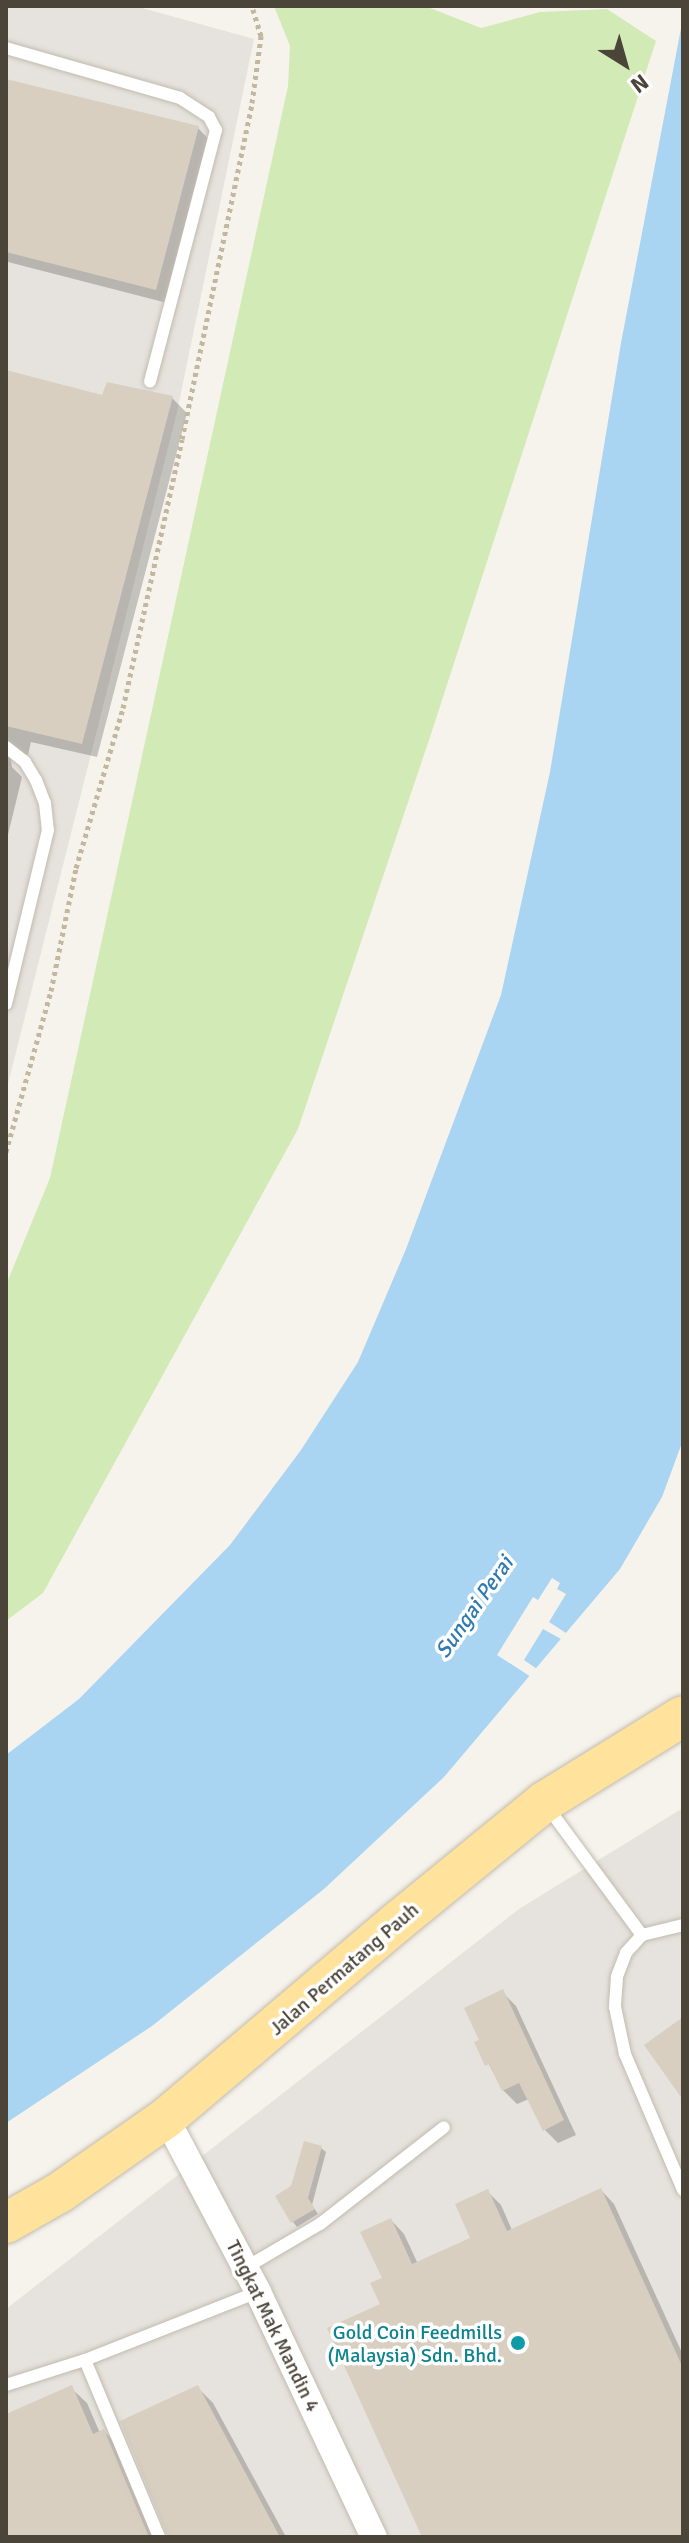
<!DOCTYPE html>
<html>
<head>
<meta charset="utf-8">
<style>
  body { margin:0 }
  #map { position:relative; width:689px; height:2543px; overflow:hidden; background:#f6f3ec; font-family:Signika,sans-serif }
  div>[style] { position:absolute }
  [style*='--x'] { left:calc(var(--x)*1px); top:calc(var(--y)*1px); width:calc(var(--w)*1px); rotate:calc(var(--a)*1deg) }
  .industrial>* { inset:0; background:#e6e2dd }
  .green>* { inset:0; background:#d2eab5 }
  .water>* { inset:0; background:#a9d4f2 }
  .pier>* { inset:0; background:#f6f3ec }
  .shadow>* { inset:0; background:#0003 }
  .building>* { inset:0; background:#d8cfc1 }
  .path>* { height:5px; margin-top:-2.5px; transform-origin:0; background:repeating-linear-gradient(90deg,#c4b79f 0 4px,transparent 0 8px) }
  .roads { filter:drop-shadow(0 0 2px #c2bbae) drop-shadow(0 0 2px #c2bbae) }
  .lane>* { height:12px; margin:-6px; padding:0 6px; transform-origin:6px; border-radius:6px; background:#fff }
  .street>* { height:26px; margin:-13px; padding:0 13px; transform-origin:13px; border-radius:13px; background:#fff }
  .primary>* { height:40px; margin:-20px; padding:0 20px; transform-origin:20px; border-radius:20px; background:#ffe39c }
  .dots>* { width:22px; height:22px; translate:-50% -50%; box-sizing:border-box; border:4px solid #fff; border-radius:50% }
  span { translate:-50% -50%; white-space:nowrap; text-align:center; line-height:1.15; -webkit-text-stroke:7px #fff; paint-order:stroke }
  .street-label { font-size:20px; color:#4b4439 }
  .culture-label { font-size:20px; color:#0d838f }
  .right { translate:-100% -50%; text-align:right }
  .water-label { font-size:22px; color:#2e7ab2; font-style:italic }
  .frame { position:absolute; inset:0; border:8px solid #4b4439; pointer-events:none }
  .north { position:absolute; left:585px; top:24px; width:80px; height:80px; -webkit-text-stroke:6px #fff; paint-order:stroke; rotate:143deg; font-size:22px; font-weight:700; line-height:32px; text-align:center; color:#4b4439 }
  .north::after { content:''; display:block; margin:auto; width:28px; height:36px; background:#4b4439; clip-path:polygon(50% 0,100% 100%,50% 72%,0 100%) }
</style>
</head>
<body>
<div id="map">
  <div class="industrial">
    <div style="clip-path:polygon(6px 6px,135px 6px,254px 39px,177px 412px,6px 1092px)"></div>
    <div style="clip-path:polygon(683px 1808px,683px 2537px,6px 2537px,6px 2309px,519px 1909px)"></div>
  </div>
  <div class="green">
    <div style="clip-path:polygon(274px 6px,425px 6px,481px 28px,540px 12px,607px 9px,656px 41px,432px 731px,298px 1129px,43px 1593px,6px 1621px,6px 1285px,50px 1178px,288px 86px,290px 46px)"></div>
  </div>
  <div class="water">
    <div style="clip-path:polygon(683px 18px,683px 1440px,662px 1497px,620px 1569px,444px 1777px,324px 1889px,152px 2026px,6px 2123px,6px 1755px,79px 1699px,230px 1545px,301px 1450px,358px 1362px,406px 1249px,501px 995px,550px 772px,621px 343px)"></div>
  </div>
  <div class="pier">
    <div style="clip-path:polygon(552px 1578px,560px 1583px,557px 1589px,566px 1594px,549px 1622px,566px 1633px,561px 1639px,543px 1629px,524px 1660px,537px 1669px,531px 1677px,497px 1655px,533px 1597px,538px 1600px)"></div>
  </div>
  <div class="shadow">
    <div style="clip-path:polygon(6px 81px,198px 128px,212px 143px,171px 304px,8px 262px,6px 271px)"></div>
    <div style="clip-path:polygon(6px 372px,103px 397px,172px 398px,187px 413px,97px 757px,31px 742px,28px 755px,19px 752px,11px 760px,12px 767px,22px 777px,6px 843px)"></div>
    <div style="clip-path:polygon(502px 1992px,516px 2006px,576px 2135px,558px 2143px,544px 2129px,529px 2099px,517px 2104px,503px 2090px,477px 2043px,482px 2041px)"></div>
    <div style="clip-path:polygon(321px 2148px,326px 2152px,312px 2205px,318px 2214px,297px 2227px,293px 2222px,292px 2188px)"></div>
    <div style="clip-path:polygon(601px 2190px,614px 2204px,683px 2355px,683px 2537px,424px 2537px,383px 2305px,391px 2220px,404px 2234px,418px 2264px,473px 2239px,487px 2191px,501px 2205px,512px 2230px)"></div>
    <div style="clip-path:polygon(197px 2387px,213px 2403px,286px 2537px,168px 2537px)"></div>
    <div style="clip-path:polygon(71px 2388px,87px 2403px,100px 2433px,104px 2431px,119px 2447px,157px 2537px,6px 2537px,6px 2417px)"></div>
  </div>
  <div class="building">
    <div style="clip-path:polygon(6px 79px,199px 126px,156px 290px,6px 252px)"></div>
    <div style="clip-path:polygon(6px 370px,102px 395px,107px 382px,173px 396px,82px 744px,6px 726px)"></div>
    <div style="clip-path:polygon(503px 1989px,564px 2120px,543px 2131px,519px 2083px,502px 2091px,489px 2064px,485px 2066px,474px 2042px,479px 2040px,464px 2008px)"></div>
    <div style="clip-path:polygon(683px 2017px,683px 2100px,644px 2045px)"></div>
    <div style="clip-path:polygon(304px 2141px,322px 2146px,308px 2198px,315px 2209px,291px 2223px,275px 2196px,291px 2186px)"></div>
    <div style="clip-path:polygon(601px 2188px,683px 2368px,683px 2537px,422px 2537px,327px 2328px,380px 2304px,370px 2283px,382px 2278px,360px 2232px,391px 2218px,412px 2264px,470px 2238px,455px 2204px,488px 2189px,507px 2231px)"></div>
    <div style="clip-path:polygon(72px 2385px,93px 2434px,104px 2429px,149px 2537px,6px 2537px,6px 2414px)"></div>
    <div style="clip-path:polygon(198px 2385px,280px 2537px,168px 2537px,120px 2421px)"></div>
  </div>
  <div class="path">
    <div style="--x:6;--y:1152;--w:167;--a:-74.4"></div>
    <div style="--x:51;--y:991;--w:126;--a:-78.5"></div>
    <div style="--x:76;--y:868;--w:167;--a:-73.6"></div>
    <div style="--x:123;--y:708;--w:275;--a:-77.6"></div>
    <div style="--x:182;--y:439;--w:343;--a:-78.2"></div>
    <div style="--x:252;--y:103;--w:68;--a:-82.3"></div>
    <div style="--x:261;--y:36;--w:31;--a:-107"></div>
  </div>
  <div class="roads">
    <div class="lane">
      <div style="--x:6;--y:48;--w:181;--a:16"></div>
      <div style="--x:180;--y:98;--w:35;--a:33"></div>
      <div style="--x:209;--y:117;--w:15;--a:62"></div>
      <div style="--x:216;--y:130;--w:260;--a:104.7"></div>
      <div style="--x:6;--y:747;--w:24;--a:38"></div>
      <div style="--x:25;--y:762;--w:21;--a:59"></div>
      <div style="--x:36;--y:780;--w:25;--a:69"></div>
      <div style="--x:45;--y:803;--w:27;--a:84"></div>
      <div style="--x:48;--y:830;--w:179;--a:103.6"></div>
      <div style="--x:546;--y:1805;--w:162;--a:53.6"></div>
      <div style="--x:642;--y:1935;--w:42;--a:-13.7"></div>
      <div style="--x:642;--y:1935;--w:24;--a:132"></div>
      <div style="--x:626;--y:1953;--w:26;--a:111"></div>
      <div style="--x:617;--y:1977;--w:30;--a:94"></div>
      <div style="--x:615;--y:2007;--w:48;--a:78"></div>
      <div style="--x:625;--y:2054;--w:148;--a:66.9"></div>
      <div style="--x:245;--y:2268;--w:87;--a:-30.4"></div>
      <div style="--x:320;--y:2224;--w:157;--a:-38"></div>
      <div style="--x:85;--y:2360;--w:192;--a:67.3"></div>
      <div style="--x:6;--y:2385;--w:83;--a:-17.6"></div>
      <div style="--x:85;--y:2360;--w:186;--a:-21.5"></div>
    </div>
    <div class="street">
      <div style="--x:166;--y:2118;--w:197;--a:62.1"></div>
      <div style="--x:258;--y:2292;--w:271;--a:64.7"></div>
    </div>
    <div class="primary">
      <div style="--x:6;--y:2223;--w:61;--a:-29.5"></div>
      <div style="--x:59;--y:2193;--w:131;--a:-35"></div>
      <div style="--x:166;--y:2118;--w:303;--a:-40.3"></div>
      <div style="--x:397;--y:1922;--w:190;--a:-39.2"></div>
      <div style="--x:544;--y:1802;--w:163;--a:-31.7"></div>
    </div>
  </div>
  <div class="dots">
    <div style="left:518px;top:2343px;background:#0f9aa8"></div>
  </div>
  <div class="street-label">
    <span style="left:344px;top:1969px;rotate:-41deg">Jalan Permatang Pauh</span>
    <span style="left:273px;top:2326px;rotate:64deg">Tingkat Mak Mandin 4</span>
  </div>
  <div class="culture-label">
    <span class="right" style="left:502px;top:2344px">Gold Coin Feedmills<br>(Malaysia) Sdn. Bhd.</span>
  </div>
  <div class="water-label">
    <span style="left:474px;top:1607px;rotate:-55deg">Sungai Perai</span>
  </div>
  <div class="frame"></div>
  <div class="north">N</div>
</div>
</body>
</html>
